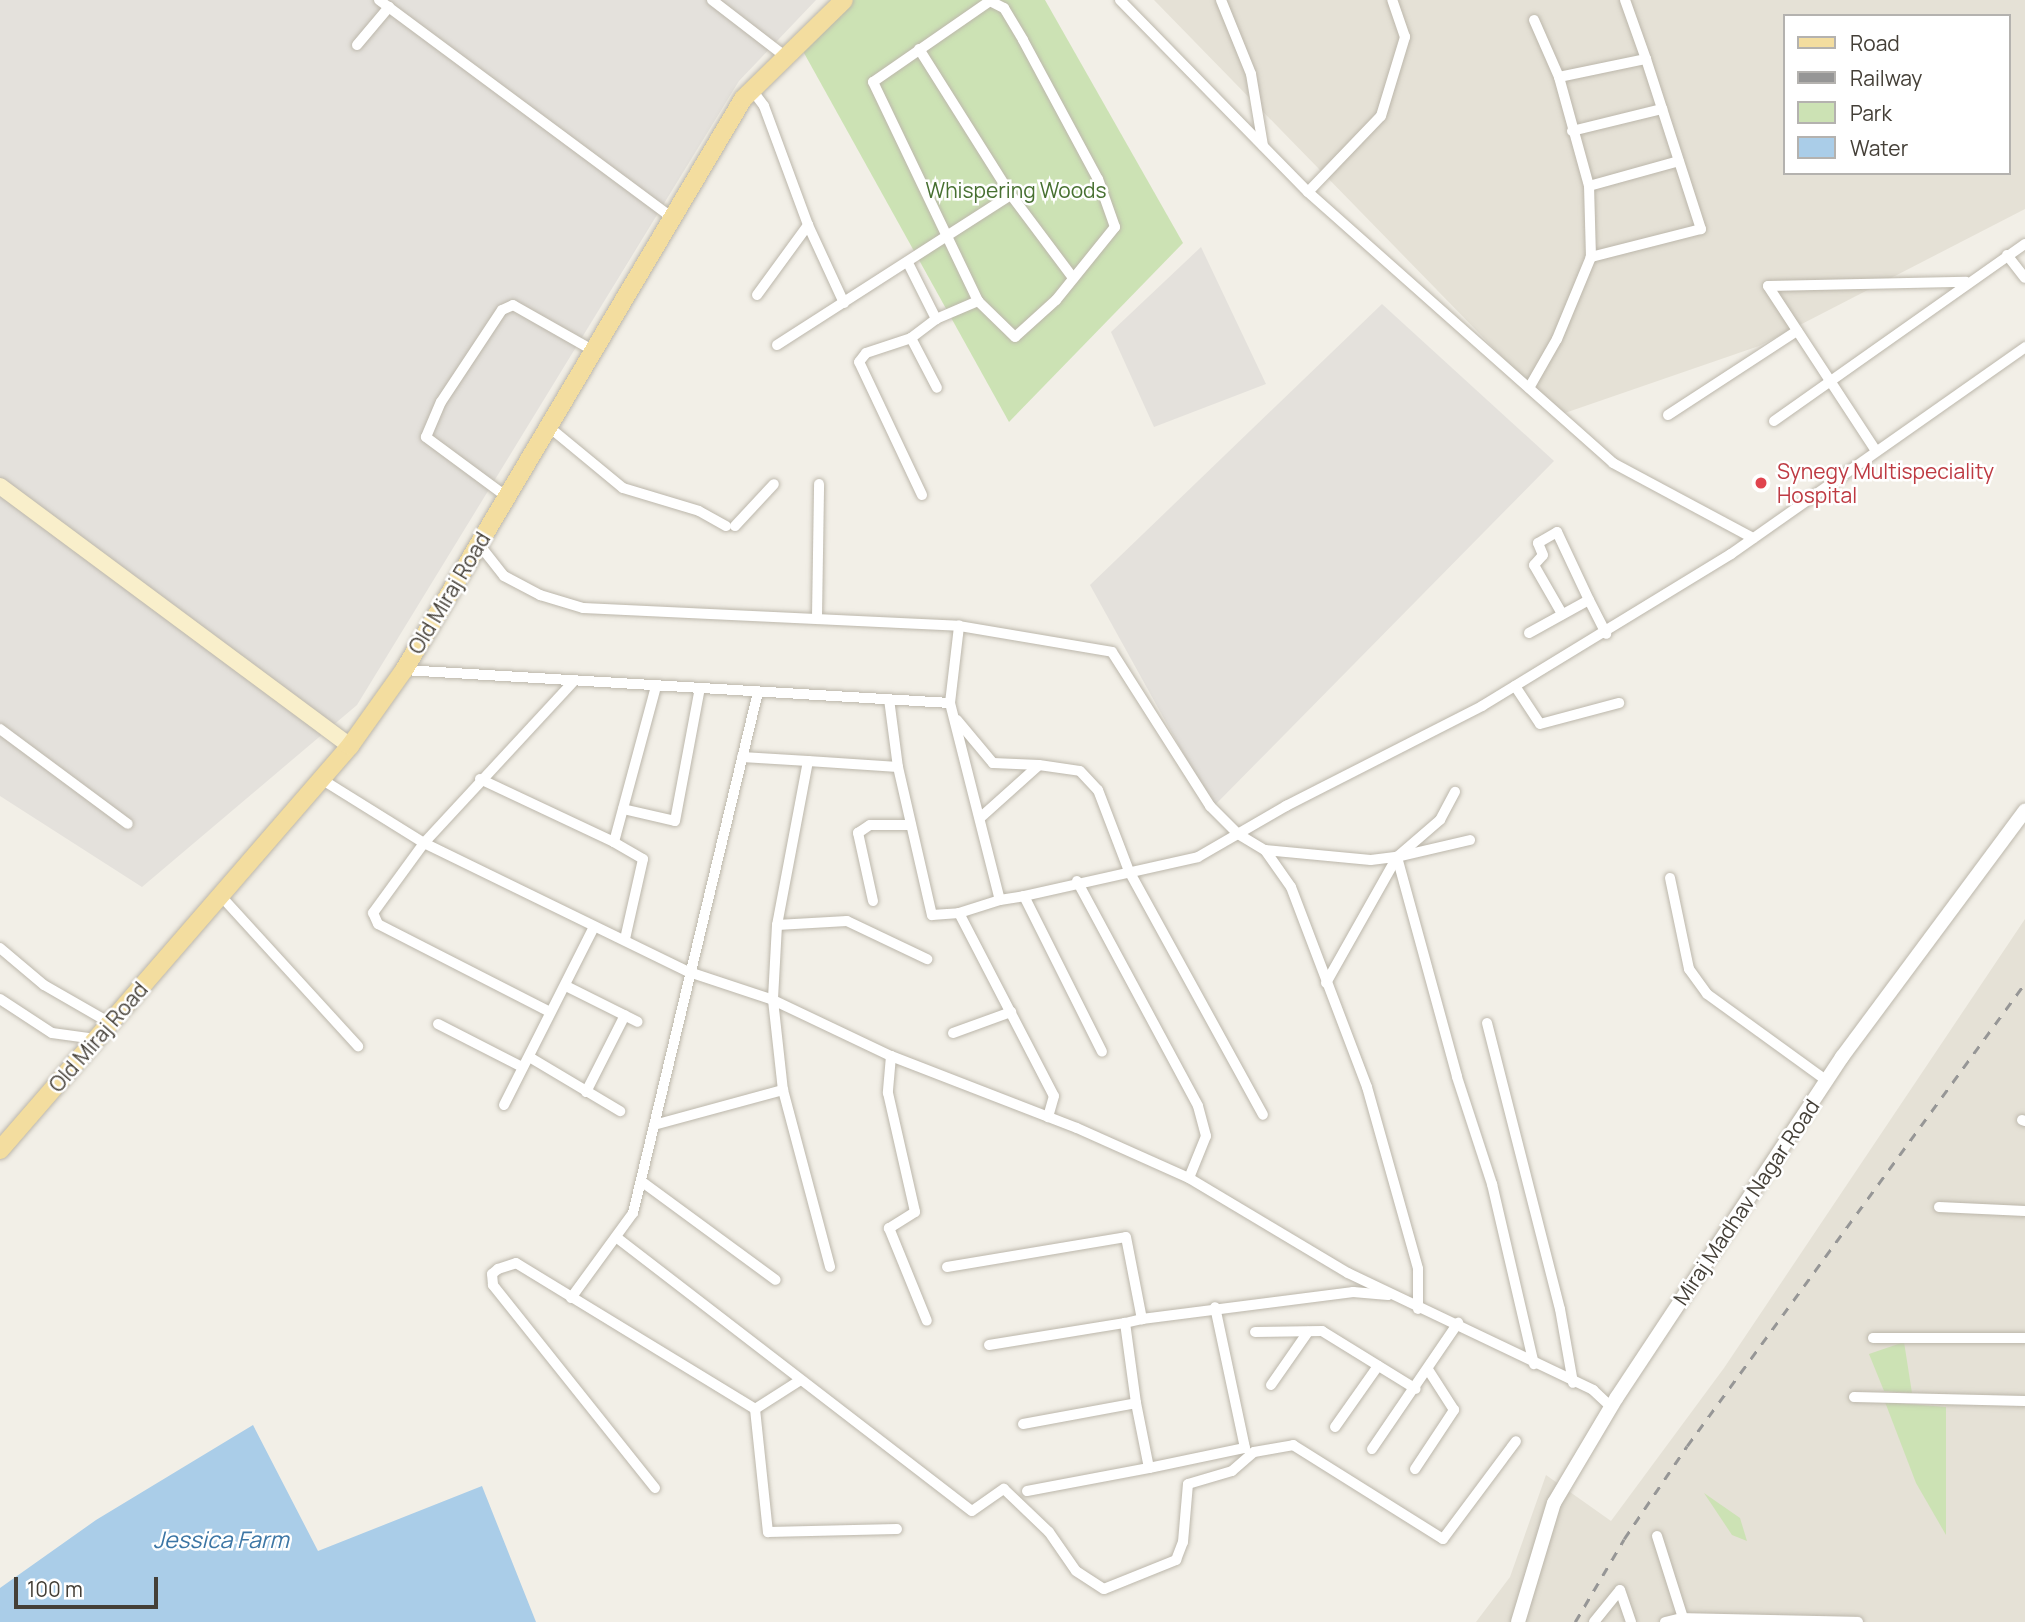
<!DOCTYPE html>
<html>
<head>
<meta charset="utf-8">
<style>
  body { margin:0 }
  #map { position:relative; width:2025px; height:1622px; overflow:hidden; background:#f2efe7; font-family:Manrope,sans-serif }
  div>[style] { position:absolute }
  [style*='--x'] { left:calc(var(--x)*1px); top:calc(var(--y)*1px); width:calc(var(--w)*1px); rotate:calc(var(--a)*1deg) }
  .residential>* { inset:0; background:#e5e1d6 }
  .industrial>* { inset:0; background:#e4e1dc }
  .green>* { inset:0; background:#cce2b4 }
  .water>* { inset:0; background:#aacde8 }
  .roads { filter:drop-shadow(0 0 2px #bcb7ab) drop-shadow(0 0 2px #bcb7ab) }
  .minor>* { height:10px; margin:-5px; padding:0 5px; transform-origin:5px; border-radius:5px; background:#fff }
  .tertiary>* { height:14px; margin:-7px; padding:0 7px; transform-origin:7px; border-radius:7px; background:#fff }
  .secondary>* { height:16px; margin:-8px; padding:0 8px; transform-origin:8px; border-radius:8px; background:#f9efcb }
  .primary>* { height:18px; margin:-9px; padding:0 9px; transform-origin:9px; border-radius:9px; background:#f3dd9f }
  .rail>* { height:2.5px; margin-top:-1.25px; transform-origin:0; background:repeating-linear-gradient(90deg,#969696 0 9px,transparent 0 18px) }
  .dots>* { width:19px; height:19px; translate:-50% -50%; box-sizing:border-box; border:4px solid #fff; border-radius:50% }
  span { translate:-50% -50%; white-space:nowrap; text-align:center; line-height:1.15; -webkit-text-stroke:5px #fff; paint-order:stroke }
  .park-label { font-size:21px; color:#477031 }
  .health-label { font-size:21px; color:#be3a42 }
  .left { translate:0 -50%; text-align:left }
  .street-label { font-size:21px; color:#443f37 }
  .water-label { font-size:23px; color:#3c76a5; font-style:italic }
  .legend { position:absolute; left:1783px; top:14px; width:228px; height:161px; box-sizing:border-box; background:#fff; border:2px solid #b4b2af; margin:0; padding:9px 12px; list-style:none; font-size:21px; color:#443f37 }
  .legend li { display:flex; align-items:center; gap:14px; height:35px }
  .legend b { width:35px; border:2px solid #b4b2af }
  .scale { position:absolute; left:14px; top:1577px; width:144px; height:32px; box-sizing:border-box; border:4px solid #443f37; border-top:0; padding-left:9px; font-size:21px; line-height:24px; white-space:nowrap; color:#443f37; -webkit-text-stroke:5px #fff; paint-order:stroke }
</style>
</head>
<body>
<div id="map">
  <div class="residential">
    <div style="clip-path:polygon(evenodd,1154px 0,2025px 0,2025px 209px,1759px 346px,1559px 415px,1154px 0,1785px 16px,2009px 16px,2009px 173px,1785px 173px,1785px 16px)"></div>
    <div style="clip-path:polygon(2025px 919px,2025px 1622px,1476px 1622px,1510px 1577px,1546px 1475px,1611px 1521px,1724px 1368px)"></div>
  </div>
  <div class="industrial">
    <div style="clip-path:polygon(0 0,816px 0,739px 81px,357px 705px,142px 887px,0 796px)"></div>
    <div style="clip-path:polygon(1201px 247px,1266px 384px,1154px 427px,1111px 332px)"></div>
    <div style="clip-path:polygon(1382px 304px,1554px 461px,1213px 807px,1090px 585px)"></div>
  </div>
  <div class="green">
    <div style="clip-path:polygon(851px 0,1045px 0,1183px 243px,1009px 422px,799px 44px)"></div>
    <div style="clip-path:polygon(1904px 1342px,1912px 1393px,1884px 1391px,1869px 1354px)"></div>
    <div style="clip-path:polygon(1885px 1402px,1946px 1407px,1946px 1535px,1916px 1483px)"></div>
    <div style="clip-path:polygon(1704px 1493px,1740px 1518px,1747px 1541px,1732px 1535px)"></div>
  </div>
  <div class="water">
    <div style="clip-path:polygon(253px 1425px,318px 1551px,482px 1486px,536px 1622px,0 1622px,0 1588px,96px 1520px)"></div>
  </div>
  <div class="roads">
    <div class="minor">
      <div style="--x:379;--y:0;--w:366;--a:36.6"></div>
      <div style="--x:712;--y:0;--w:93;--a:37.6"></div>
      <div style="--x:1120;--y:0;--w:269;--a:45.6"></div>
      <div style="--x:1308;--y:192;--w:408;--a:41.6"></div>
      <div style="--x:1613;--y:463;--w:159;--a:28.2"></div>
      <div style="--x:1221;--y:0;--w:80;--a:67.9"></div>
      <div style="--x:1251;--y:74;--w:73;--a:80.5"></div>
      <div style="--x:1625;--y:0;--w:63;--a:70.4"></div>
      <div style="--x:990;--y:1;--w:16;--a:27"></div>
      <div style="--x:1004;--y:8;--w:37;--a:59"></div>
      <div style="--x:1023;--y:40;--w:158;--a:61.7"></div>
      <div style="--x:1098;--y:179;--w:51;--a:70.5"></div>
      <div style="--x:1115;--y:227;--w:94;--a:128.9"></div>
      <div style="--x:1056;--y:300;--w:55;--a:137.9"></div>
      <div style="--x:1015;--y:337;--w:52;--a:-135.8"></div>
      <div style="--x:978;--y:301;--w:243;--a:-115.6"></div>
      <div style="--x:873;--y:82;--w:142;--a:-34.7"></div>
      <div style="--x:1534;--y:20;--w:62;--a:66.3"></div>
      <div style="--x:357;--y:45;--w:50;--a:-49.9"></div>
      <div style="--x:919;--y:49;--w:173;--a:57.8"></div>
      <div style="--x:1011;--y:195;--w:104;--a:53.2"></div>
      <div style="--x:752;--y:90;--w:20;--a:53"></div>
      <div style="--x:764;--y:106;--w:127;--a:69.7"></div>
      <div style="--x:808;--y:225;--w:86;--a:65.2"></div>
      <div style="--x:1572;--y:131;--w:93;--a:-13.7"></div>
      <div style="--x:1589;--y:186;--w:93;--a:-15.5"></div>
      <div style="--x:1308;--y:192;--w:105;--a:-46.2"></div>
      <div style="--x:1381;--y:116;--w:83;--a:-73.1"></div>
      <div style="--x:1405;--y:37;--w:39;--a:-109"></div>
      <div style="--x:2007;--y:255;--w:29;--a:52"></div>
      <div style="--x:908;--y:263;--w:63;--a:63.4"></div>
      <div style="--x:1768;--y:286;--w:198;--a:-1.2"></div>
      <div style="--x:1768;--y:286;--w:197;--a:56.8"></div>
      <div style="--x:757;--y:295;--w:87;--a:-53.9"></div>
      <div style="--x:911;--y:338;--w:56;--a:62.5"></div>
      <div style="--x:777;--y:345;--w:278;--a:-32.7"></div>
      <div style="--x:1529;--y:388;--w:56;--a:-60.3"></div>
      <div style="--x:1557;--y:339;--w:89;--a:-67.5"></div>
      <div style="--x:1591;--y:257;--w:71;--a:-91.6"></div>
      <div style="--x:1589;--y:186;--w:113;--a:-105.4"></div>
      <div style="--x:1559;--y:77;--w:89;--a:-11.7"></div>
      <div style="--x:1646;--y:59;--w:179;--a:72.1"></div>
      <div style="--x:1701;--y:229;--w:114;--a:165.7"></div>
      <div style="--x:1668;--y:415;--w:154;--a:-33.1"></div>
      <div style="--x:1774;--y:421;--w:307;--a:-35.2"></div>
      <div style="--x:549;--y:427;--w:96;--a:39.5"></div>
      <div style="--x:623;--y:488;--w:79;--a:16.8"></div>
      <div style="--x:699;--y:511;--w:31;--a:29"></div>
      <div style="--x:922;--y:495;--w:147;--a:-115.3"></div>
      <div style="--x:859;--y:362;--w:11;--a:-52"></div>
      <div style="--x:866;--y:353;--w:47;--a:-18.4"></div>
      <div style="--x:911;--y:338;--w:31;--a:-37"></div>
      <div style="--x:936;--y:319;--w:46;--a:-23.2"></div>
      <div style="--x:507;--y:497;--w:101;--a:-143.5"></div>
      <div style="--x:426;--y:437;--w:38;--a:-67"></div>
      <div style="--x:441;--y:402;--w:110;--a:-56.5"></div>
      <div style="--x:502;--y:310;--w:12;--a:-24"></div>
      <div style="--x:513;--y:305;--w:93;--a:29.6"></div>
      <div style="--x:735;--y:526;--w:57;--a:-47.1"></div>
      <div style="--x:478;--y:543;--w:42;--a:51.8"></div>
      <div style="--x:504;--y:576;--w:41;--a:27.8"></div>
      <div style="--x:540;--y:595;--w:45;--a:16.8"></div>
      <div style="--x:583;--y:608;--w:376;--a:2.7"></div>
      <div style="--x:959;--y:626;--w:155;--a:9.6"></div>
      <div style="--x:1112;--y:652;--w:183;--a:57.5"></div>
      <div style="--x:1210;--y:806;--w:40;--a:45"></div>
      <div style="--x:1238;--y:834;--w:31;--a:31"></div>
      <div style="--x:1265;--y:850;--w:45;--a:54.9"></div>
      <div style="--x:1291;--y:887;--w:214;--a:69.2"></div>
      <div style="--x:1367;--y:1087;--w:189;--a:74.3"></div>
      <div style="--x:1418;--y:1269;--w:40;--a:90"></div>
      <div style="--x:1561;--y:612;--w:54;--a:-119.9"></div>
      <div style="--x:1534;--y:565;--w:13;--a:-48"></div>
      <div style="--x:1543;--y:555;--w:13;--a:-113"></div>
      <div style="--x:1538;--y:543;--w:22;--a:-30"></div>
      <div style="--x:1557;--y:532;--w:75;--a:64.8"></div>
      <div style="--x:817;--y:617;--w:133;--a:-89.1"></div>
      <div style="--x:1529;--y:633;--w:68;--a:-28.8"></div>
      <div style="--x:1589;--y:600;--w:38;--a:63"></div>
      <div style="--x:404;--y:670;--w:547;--a:3.46"></div>
      <div style="--x:950;--y:703;--w:203;--a:75.8"></div>
      <div style="--x:1000;--y:900;--w:24;--a:-9"></div>
      <div style="--x:1024;--y:896;--w:178;--a:-12.6"></div>
      <div style="--x:1198;--y:857;--w:102;--a:-30.1"></div>
      <div style="--x:1286;--y:806;--w:220;--a:-27"></div>
      <div style="--x:1482;--y:706;--w:292;--a:-31.4"></div>
      <div style="--x:1731;--y:554;--w:360;--a:-35.1"></div>
      <div style="--x:1515;--y:686;--w:45;--a:56.7"></div>
      <div style="--x:1540;--y:724;--w:82;--a:-14.9"></div>
      <div style="--x:889;--y:699;--w:69;--a:82.5"></div>
      <div style="--x:898;--y:767;--w:152;--a:77.1"></div>
      <div style="--x:932;--y:915;--w:27;--a:-4"></div>
      <div style="--x:959;--y:913;--w:43;--a:-17.6"></div>
      <div style="--x:950;--y:703;--w:78;--a:-83.3"></div>
      <div style="--x:957;--y:720;--w:56;--a:50.1"></div>
      <div style="--x:993;--y:763;--w:46;--a:2.5"></div>
      <div style="--x:0;--y:729;--w:159;--a:36.6"></div>
      <div style="--x:742;--y:757;--w:66;--a:3.5"></div>
      <div style="--x:808;--y:761;--w:167;--a:100.7"></div>
      <div style="--x:777;--y:925;--w:75;--a:93.1"></div>
      <div style="--x:773;--y:1000;--w:91;--a:83.7"></div>
      <div style="--x:783;--y:1090;--w:183;--a:75.1"></div>
      <div style="--x:808;--y:761;--w:90;--a:3.8"></div>
      <div style="--x:321;--y:779;--w:121;--a:31.9"></div>
      <div style="--x:424;--y:843;--w:295;--a:26"></div>
      <div style="--x:689;--y:972;--w:89;--a:18.4"></div>
      <div style="--x:773;--y:1000;--w:131;--a:25.4"></div>
      <div style="--x:891;--y:1056;--w:199;--a:21.2"></div>
      <div style="--x:1077;--y:1128;--w:123;--a:24.1"></div>
      <div style="--x:1189;--y:1178;--w:185;--a:30.9"></div>
      <div style="--x:1348;--y:1273;--w:272;--a:25.5"></div>
      <div style="--x:1593;--y:1390;--w:25;--a:43"></div>
      <div style="--x:480;--y:779;--w:148;--a:25.2"></div>
      <div style="--x:623;--y:809;--w:53;--a:13"></div>
      <div style="--x:675;--y:821;--w:135;--a:-79.4"></div>
      <div style="--x:980;--y:818;--w:79;--a:-41.9"></div>
      <div style="--x:1039;--y:765;--w:41;--a:8.3"></div>
      <div style="--x:1080;--y:771;--w:26;--a:47"></div>
      <div style="--x:1098;--y:790;--w:87;--a:69.1"></div>
      <div style="--x:1129;--y:871;--w:278;--a:61.2"></div>
      <div style="--x:1265;--y:850;--w:106;--a:5.4"></div>
      <div style="--x:1371;--y:860;--w:26;--a:-7"></div>
      <div style="--x:1397;--y:857;--w:57;--a:-40.7"></div>
      <div style="--x:1440;--y:820;--w:32;--a:-62"></div>
      <div style="--x:1397;--y:857;--w:228;--a:74.7"></div>
      <div style="--x:1457;--y:1077;--w:113;--a:71.9"></div>
      <div style="--x:1492;--y:1184;--w:185;--a:76.9"></div>
      <div style="--x:1670;--y:878;--w:93;--a:78.2"></div>
      <div style="--x:1689;--y:969;--w:31;--a:54"></div>
      <div style="--x:1707;--y:994;--w:148;--a:35.9"></div>
      <div style="--x:1077;--y:881;--w:255;--a:61.7"></div>
      <div style="--x:1198;--y:1106;--w:31;--a:75"></div>
      <div style="--x:1206;--y:1136;--w:45;--a:112"></div>
      <div style="--x:220;--y:895;--w:205;--a:47.6"></div>
      <div style="--x:1024;--y:896;--w:174;--a:63.4"></div>
      <div style="--x:873;--y:901;--w:70;--a:-102.4"></div>
      <div style="--x:858;--y:833;--w:14;--a:-34"></div>
      <div style="--x:870;--y:825;--w:41;--a:0"></div>
      <div style="--x:959;--y:913;--w:206;--a:62.6"></div>
      <div style="--x:1054;--y:1096;--w:22;--a:106"></div>
      <div style="--x:777;--y:925;--w:70;--a:-3.3"></div>
      <div style="--x:847;--y:921;--w:89;--a:25.4"></div>
      <div style="--x:625;--y:939;--w:82;--a:-77.3"></div>
      <div style="--x:643;--y:859;--w:34;--a:-150"></div>
      <div style="--x:614;--y:842;--w:162;--a:-74.9"></div>
      <div style="--x:0;--y:948;--w:57;--a:40.1"></div>
      <div style="--x:44;--y:985;--w:76;--a:29.9"></div>
      <div style="--x:1326;--y:983;--w:145;--a:-60.6"></div>
      <div style="--x:1397;--y:857;--w:75;--a:-13.1"></div>
      <div style="--x:566;--y:986;--w:80;--a:26.6"></div>
      <div style="--x:0;--y:999;--w:62;--a:33.2"></div>
      <div style="--x:52;--y:1033;--w:44;--a:7.8"></div>
      <div style="--x:550;--y:1012;--w:193;--a:-152.9"></div>
      <div style="--x:378;--y:924;--w:12;--a:-114"></div>
      <div style="--x:373;--y:913;--w:87;--a:-53.9"></div>
      <div style="--x:424;--y:843;--w:221;--a:-47.2"></div>
      <div style="--x:1487;--y:1023;--w:295;--a:75.7"></div>
      <div style="--x:1560;--y:1309;--w:75;--a:80"></div>
      <div style="--x:438;--y:1024;--w:92;--a:27.1"></div>
      <div style="--x:953;--y:1033;--w:62;--a:-19.9"></div>
      <div style="--x:891;--y:1056;--w:37;--a:95"></div>
      <div style="--x:888;--y:1093;--w:122;--a:77.2"></div>
      <div style="--x:915;--y:1212;--w:31;--a:148"></div>
      <div style="--x:889;--y:1228;--w:100;--a:67.8"></div>
      <div style="--x:531;--y:1058;--w:104;--a:30.8"></div>
      <div style="--x:586;--y:1092;--w:86;--a:-63.1"></div>
      <div style="--x:504;--y:1105;--w:199;--a:-63.2"></div>
      <div style="--x:2022;--y:1120;--w:3;--a:18"></div>
      <div style="--x:654;--y:1125;--w:134;--a:-15.2"></div>
      <div style="--x:641;--y:1181;--w:167;--a:36.3"></div>
      <div style="--x:1939;--y:1207;--w:86;--a:2.7"></div>
      <div style="--x:616;--y:1237;--w:449;--a:37.6"></div>
      <div style="--x:972;--y:1511;--w:39;--a:-35"></div>
      <div style="--x:1004;--y:1489;--w:62;--a:43.7"></div>
      <div style="--x:1049;--y:1532;--w:47;--a:55.3"></div>
      <div style="--x:1076;--y:1571;--w:33;--a:33"></div>
      <div style="--x:1104;--y:1589;--w:78;--a:-21.9"></div>
      <div style="--x:1176;--y:1560;--w:19;--a:-69"></div>
      <div style="--x:1183;--y:1542;--w:58;--a:-85.1"></div>
      <div style="--x:1188;--y:1484;--w:46;--a:-16.5"></div>
      <div style="--x:1232;--y:1471;--w:29;--a:-41"></div>
      <div style="--x:1254;--y:1452;--w:40;--a:-10"></div>
      <div style="--x:1293;--y:1445;--w:177;--a:32.1"></div>
      <div style="--x:1443;--y:1539;--w:122;--a:-53.3"></div>
      <div style="--x:947;--y:1267;--w:181;--a:-9.5"></div>
      <div style="--x:1126;--y:1237;--w:84;--a:79"></div>
      <div style="--x:1142;--y:1319;--w:213;--a:-7.3"></div>
      <div style="--x:1353;--y:1292;--w:35;--a:5"></div>
      <div style="--x:571;--y:1298;--w:105;--a:-53.9"></div>
      <div style="--x:633;--y:1213;--w:536;--a:-76.51"></div>
      <div style="--x:1255;--y:1332;--w:67;--a:-0.9"></div>
      <div style="--x:1322;--y:1331;--w:110;--a:31.7"></div>
      <div style="--x:1873;--y:1338;--w:152;--a:0"></div>
      <div style="--x:989;--y:1345;--w:138;--a:-9.2"></div>
      <div style="--x:799;--y:1381;--w:52;--a:147.5"></div>
      <div style="--x:755;--y:1409;--w:124;--a:84"></div>
      <div style="--x:768;--y:1532;--w:129;--a:-1.3"></div>
      <div style="--x:1271;--y:1385;--w:65;--a:-55.1"></div>
      <div style="--x:1854;--y:1397;--w:171;--a:1.3"></div>
      <div style="--x:1023;--y:1424;--w:115;--a:-10.5"></div>
      <div style="--x:1136;--y:1403;--w:81;--a:-97.8"></div>
      <div style="--x:1125;--y:1323;--w:17;--a:-13"></div>
      <div style="--x:1335;--y:1427;--w:75;--a:-54.8"></div>
      <div style="--x:1372;--y:1449;--w:153;--a:-55.7"></div>
      <div style="--x:1149;--y:1468;--w:98;--a:-11.8"></div>
      <div style="--x:1245;--y:1448;--w:144;--a:-102"></div>
      <div style="--x:1415;--y:1469;--w:71;--a:-56.5"></div>
      <div style="--x:1454;--y:1410;--w:46;--a:-122.7"></div>
      <div style="--x:655;--y:1488;--w:260;--a:-128.6"></div>
      <div style="--x:493;--y:1285;--w:11;--a:-95"></div>
      <div style="--x:492;--y:1274;--w:8;--a:-40"></div>
      <div style="--x:498;--y:1269;--w:19;--a:-18"></div>
      <div style="--x:516;--y:1263;--w:280;--a:31.4"></div>
      <div style="--x:1027;--y:1491;--w:124;--a:-10.7"></div>
      <div style="--x:1149;--y:1468;--w:66;--a:-101.3"></div>
      <div style="--x:1657;--y:1536;--w:86;--a:72.4"></div>
      <div style="--x:1594;--y:1622;--w:41;--a:-50.9"></div>
      <div style="--x:1620;--y:1590;--w:34;--a:71"></div>
      <div style="--x:1665;--y:1622;--w:18;--a:-13"></div>
      <div style="--x:1683;--y:1618;--w:175;--a:1.3"></div>
    </div>
    <div class="tertiary">
      <div style="--x:1518;--y:1622;--w:124;--a:-73.2"></div>
      <div style="--x:1554;--y:1503;--w:123;--a:-59.3"></div>
      <div style="--x:1617;--y:1397;--w:408;--a:-56.5"></div>
      <div style="--x:1842;--y:1057;--w:307;--a:-53.4"></div>
    </div>
    <div class="secondary">
      <div style="--x:0;--y:486;--w:436;--a:36.6"></div>
    </div>
    <div class="primary">
      <div style="--x:0;--y:1150;--w:535;--a:-49.1"></div>
      <div style="--x:350;--y:746;--w:93;--a:-54.6"></div>
      <div style="--x:404;--y:670;--w:664;--a:-59.3"></div>
      <div style="--x:743;--y:99;--w:141;--a:-44.4"></div>
    </div>
  </div>
  <div class="rail">
    <div style="--x:1575;--y:1622;--w:96;--a:-59.4"></div>
    <div style="--x:1624;--y:1539;--w:112;--a:-55.9"></div>
    <div style="--x:1687;--y:1446;--w:573;--a:-53.87"></div>
  </div>
  <div class="dots">
    <div style="left:1761px;top:483px;background:#e0444e"></div>
  </div>
  <div class="park-label">
    <span style="left:1016px;top:190px">Whispering Woods</span>
  </div>
  <div class="health-label">
    <span class="left" style="left:1777px;top:483px">Synegy Multispeciality<br>Hospital</span>
  </div>
  <div class="street-label">
    <span style="left:449px;top:593px;rotate:-59deg">Old Miraj Road</span>
    <span style="left:98px;top:1037px;rotate:-49deg">Old Miraj Road</span>
    <span style="left:1746px;top:1202px;rotate:-56deg">Miraj Madhav Nagar Road</span>
  </div>
  <div class="water-label">
    <span style="left:221px;top:1539px">Jessica Farm</span>
  </div>
  <ul class="legend">
  <li><b style="height:9px;background:#f3dd9f"></b>Road</li>
  <li><b style="height:9px;background:#969696"></b>Railway</li>
  <li><b style="height:19px;background:#cce2b4"></b>Park</li>
  <li><b style="height:19px;background:#aacde8"></b>Water</li>
  </ul>
  <div class="scale">100 m</div>
</div>
</body>
</html>
